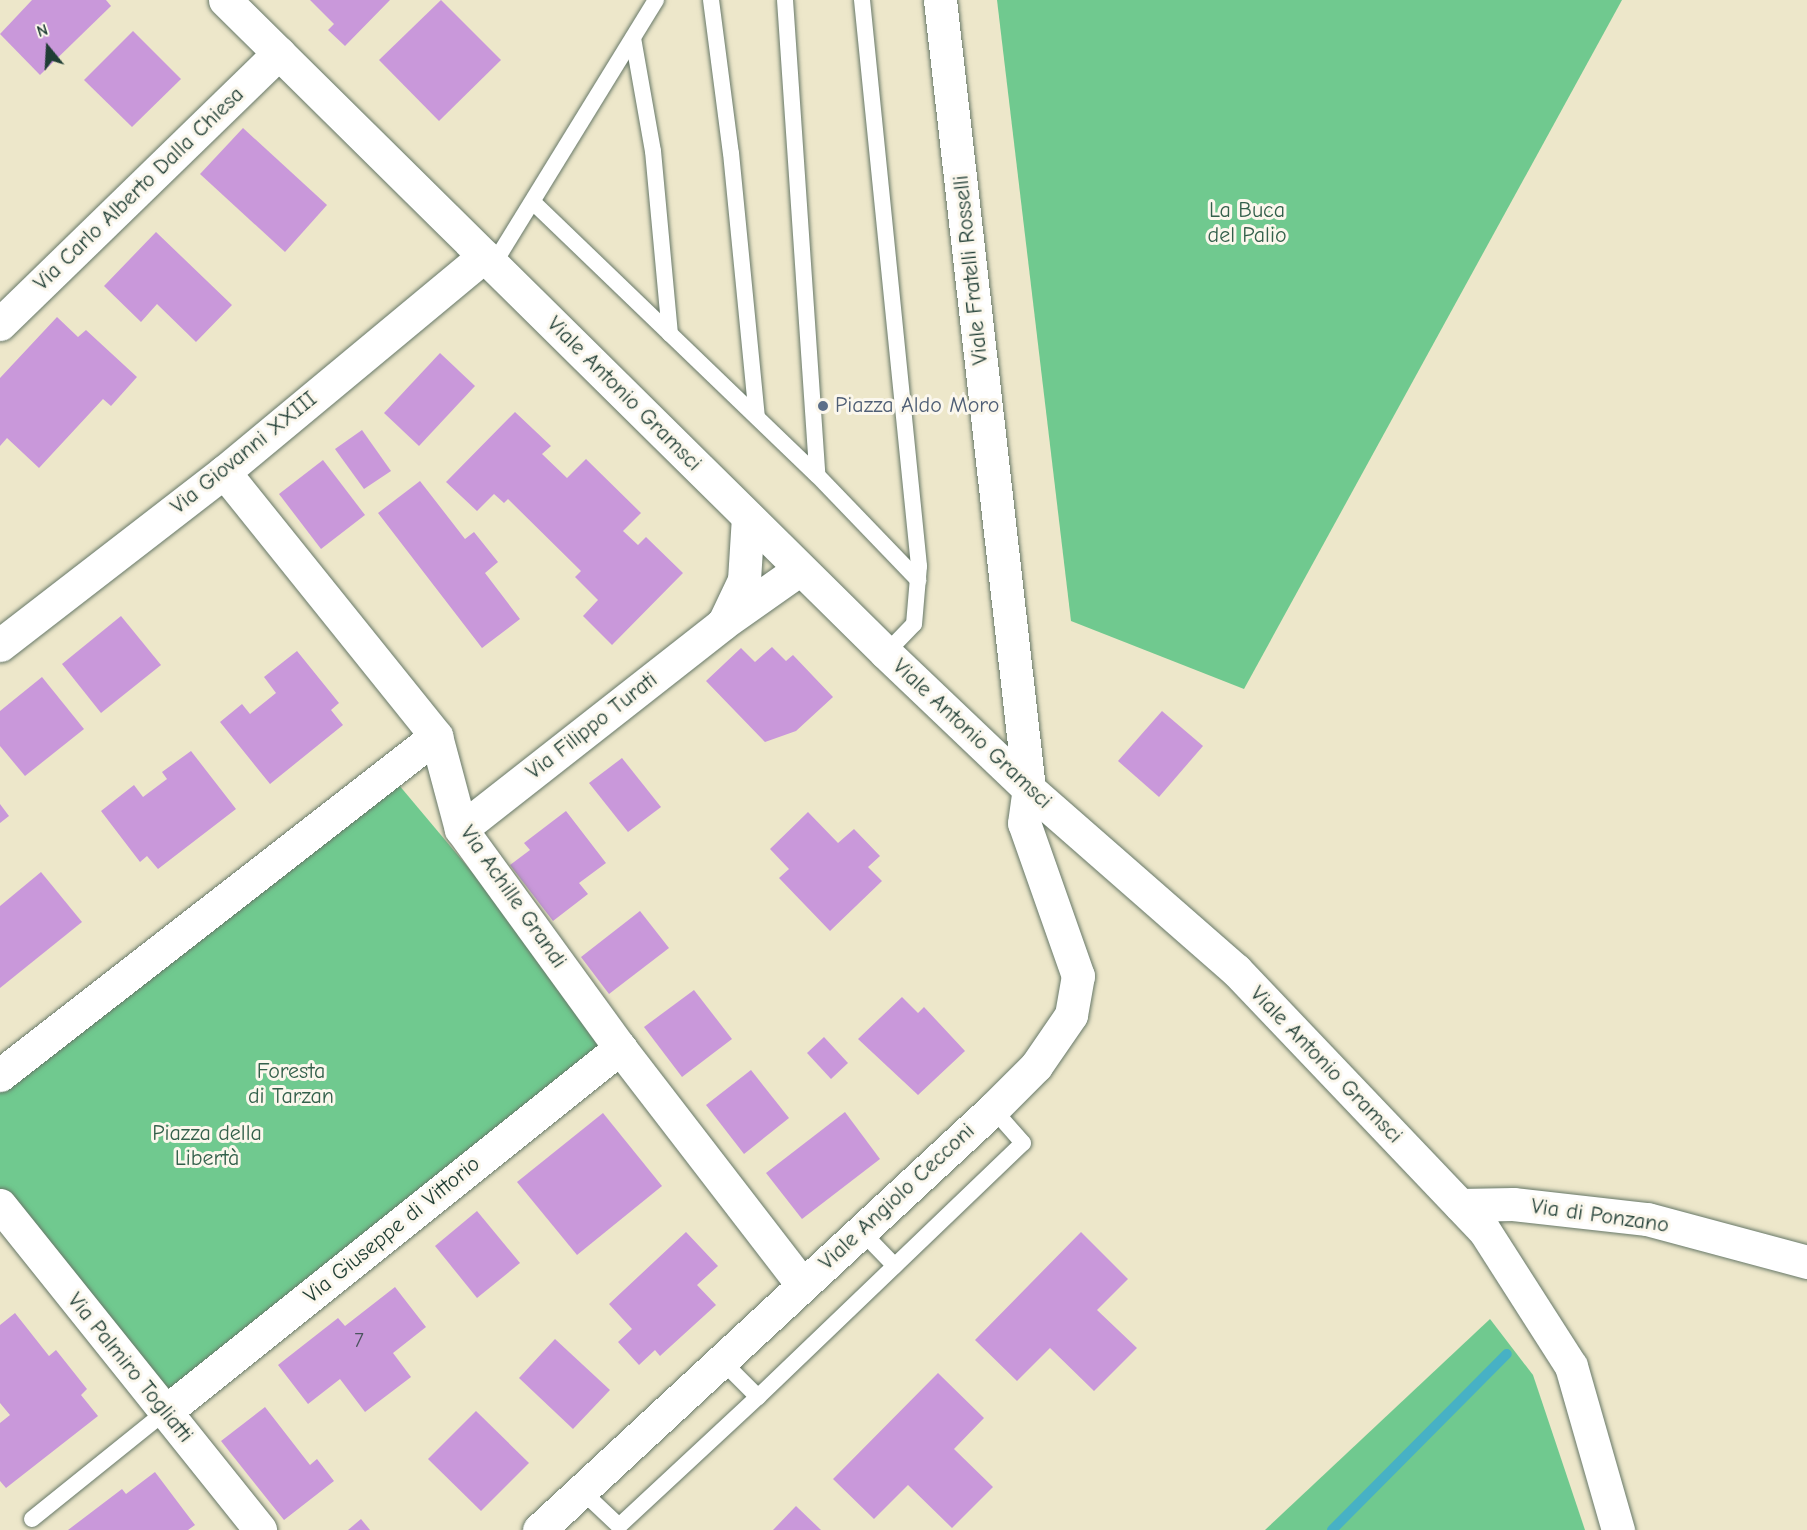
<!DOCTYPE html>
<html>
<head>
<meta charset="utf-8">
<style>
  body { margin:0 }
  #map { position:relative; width:1807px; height:1530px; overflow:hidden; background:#ede7ca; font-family:"Comic Neue",sans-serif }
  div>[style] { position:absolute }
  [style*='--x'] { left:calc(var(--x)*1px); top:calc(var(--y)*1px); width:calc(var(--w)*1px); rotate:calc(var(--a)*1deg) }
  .green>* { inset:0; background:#70c98f }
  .stream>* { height:10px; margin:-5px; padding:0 5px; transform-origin:5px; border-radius:5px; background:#47b1c5 }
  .building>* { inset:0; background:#c998da }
  .roads { filter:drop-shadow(0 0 2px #677868) drop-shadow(0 0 2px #677868) }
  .lane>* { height:16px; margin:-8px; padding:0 8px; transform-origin:8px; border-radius:8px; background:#fff }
  .street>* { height:33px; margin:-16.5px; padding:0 16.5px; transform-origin:16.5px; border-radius:16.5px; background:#fff }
  .secondary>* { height:33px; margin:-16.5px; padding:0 16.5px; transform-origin:16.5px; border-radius:16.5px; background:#fff }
  .dots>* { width:16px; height:16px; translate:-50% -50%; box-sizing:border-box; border:3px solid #fbf7ec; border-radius:50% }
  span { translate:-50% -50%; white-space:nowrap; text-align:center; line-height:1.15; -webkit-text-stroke:6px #fbf7ec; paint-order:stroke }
  .number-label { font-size:20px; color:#4a545e }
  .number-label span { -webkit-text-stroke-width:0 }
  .street-label { font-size:22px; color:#1f3d34 }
  .park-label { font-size:22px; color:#33604b }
  .service-label { font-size:22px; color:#4e5e75 }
  .left { translate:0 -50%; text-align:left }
  .north { position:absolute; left:18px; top:18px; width:60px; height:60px; -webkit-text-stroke:4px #fbf7ec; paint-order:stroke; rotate:342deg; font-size:16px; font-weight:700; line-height:24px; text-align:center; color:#1f3d34 }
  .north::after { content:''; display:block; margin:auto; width:21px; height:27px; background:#1f3d34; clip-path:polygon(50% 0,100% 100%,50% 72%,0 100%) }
</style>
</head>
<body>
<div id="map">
  <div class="green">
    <div style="clip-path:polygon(997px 0,1622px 0,1244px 689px,1071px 621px)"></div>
    <div style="clip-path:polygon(388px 772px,620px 1048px,165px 1412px,0 1205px,0 1075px)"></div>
    <div style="clip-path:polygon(1490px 1319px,1533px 1375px,1585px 1530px,1265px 1530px)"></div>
  </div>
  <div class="stream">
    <div style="--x:1332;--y:1530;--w:248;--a:-45.2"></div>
  </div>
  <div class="building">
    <div style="clip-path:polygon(32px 0,106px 0,111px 6px,40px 75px,0 34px)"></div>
    <div style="clip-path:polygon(310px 0,390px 0,345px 46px,328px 30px,334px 24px)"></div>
    <div style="clip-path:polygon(441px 0,501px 60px,439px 121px,379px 60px)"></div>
    <div style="clip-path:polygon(133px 31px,181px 79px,132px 127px,84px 80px)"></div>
    <div style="clip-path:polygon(243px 128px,327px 205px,285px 252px,200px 174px)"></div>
    <div style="clip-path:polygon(156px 232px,232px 305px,196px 342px,157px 304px,141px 322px,104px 286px)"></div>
    <div style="clip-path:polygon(57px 317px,78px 337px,86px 330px,137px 377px,111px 406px,103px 399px,39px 468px,7px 438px,0 446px,0 378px)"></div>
    <div style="clip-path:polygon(440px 353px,475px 386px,419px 446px,384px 413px)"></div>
    <div style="clip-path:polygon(515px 412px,551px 446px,542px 454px,567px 478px,586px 459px,641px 513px,623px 531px,638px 545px,646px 537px,683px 573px,612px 645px,583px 616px,598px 600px,575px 577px,581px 571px,508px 499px,504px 503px,494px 494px,477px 511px,446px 482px)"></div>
    <div style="clip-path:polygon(362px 430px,391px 471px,364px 489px,335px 449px)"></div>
    <div style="clip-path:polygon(323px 460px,365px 515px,321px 549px,279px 494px)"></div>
    <div style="clip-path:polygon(420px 481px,465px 539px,474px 532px,498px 562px,485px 573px,520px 619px,482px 648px,378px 513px)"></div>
    <div style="clip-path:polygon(121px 616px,161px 665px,101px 713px,62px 664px)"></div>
    <div style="clip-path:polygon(772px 647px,786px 661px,793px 655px,833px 697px,796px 731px,765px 742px,706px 681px,741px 648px,755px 662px)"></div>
    <div style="clip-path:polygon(297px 651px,339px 703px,331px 710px,343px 725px,270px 784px,220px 722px,242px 704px,250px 714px,276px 693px,264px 677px)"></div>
    <div style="clip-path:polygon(42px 677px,84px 729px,25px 776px,0 746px,0 711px)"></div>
    <div style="clip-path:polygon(1162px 711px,1203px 746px,1159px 797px,1118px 761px)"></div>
    <div style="clip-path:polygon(191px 751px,236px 809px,158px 869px,147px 856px,140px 862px,101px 811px,134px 785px,143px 797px,167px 779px,162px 772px)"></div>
    <div style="clip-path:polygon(622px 758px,661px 807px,628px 832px,589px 783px)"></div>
    <div style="clip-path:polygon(0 804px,9px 816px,0 823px)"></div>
    <div style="clip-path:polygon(566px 811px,606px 863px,579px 883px,588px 894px,553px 921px,510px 865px,530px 850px,524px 843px)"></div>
    <div style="clip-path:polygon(808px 812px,838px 843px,854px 829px,880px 856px,868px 867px,882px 881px,830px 931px,779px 878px,789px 869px,770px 849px)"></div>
    <div style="clip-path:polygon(41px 872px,82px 922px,0 988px,0 906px)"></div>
    <div style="clip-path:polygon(640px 911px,669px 948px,609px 994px,581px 957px)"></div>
    <div style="clip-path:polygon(694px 990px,732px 1039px,682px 1077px,644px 1027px)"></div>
    <div style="clip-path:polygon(902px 997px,918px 1013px,924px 1007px,965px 1051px,918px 1095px,858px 1039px)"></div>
    <div style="clip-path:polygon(824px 1037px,848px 1063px,831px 1079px,807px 1053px)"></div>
    <div style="clip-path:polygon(751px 1070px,789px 1118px,744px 1154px,706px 1105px)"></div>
    <div style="clip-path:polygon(845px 1112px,880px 1159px,802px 1219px,766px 1173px)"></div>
    <div style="clip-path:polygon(603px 1113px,662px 1186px,577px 1255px,517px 1182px)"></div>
    <div style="clip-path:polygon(477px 1211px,520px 1263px,477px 1298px,435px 1246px)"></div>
    <div style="clip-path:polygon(686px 1232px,718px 1266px,697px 1285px,716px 1305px,660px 1356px,655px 1350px,639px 1365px,618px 1342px,632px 1329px,609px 1304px)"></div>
    <div style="clip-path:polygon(1081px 1232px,1128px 1279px,1097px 1310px,1137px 1348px,1094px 1391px,1050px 1348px,1017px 1381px,975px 1340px)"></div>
    <div style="clip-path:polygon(395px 1287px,426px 1327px,393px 1353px,411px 1377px,365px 1412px,340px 1379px,308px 1404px,278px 1365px,338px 1318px,345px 1326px)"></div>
    <div style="clip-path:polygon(15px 1313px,49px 1356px,56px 1350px,87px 1389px,81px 1395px,98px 1416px,6px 1488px,0 1481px,0 1423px,10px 1415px,0 1403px,0 1325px)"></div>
    <div style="clip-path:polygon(555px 1339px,610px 1390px,573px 1429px,519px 1378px)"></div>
    <div style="clip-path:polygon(938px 1373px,984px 1418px,954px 1449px,993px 1487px,952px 1528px,908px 1485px,874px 1519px,833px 1479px)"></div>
    <div style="clip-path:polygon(265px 1407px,310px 1465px,317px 1459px,334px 1481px,284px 1520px,221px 1441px)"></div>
    <div style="clip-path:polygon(476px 1411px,529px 1463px,481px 1511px,428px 1459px)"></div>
    <div style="clip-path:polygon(155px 1472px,195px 1525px,188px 1530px,68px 1530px,122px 1489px,126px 1494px)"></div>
    <div style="clip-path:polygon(796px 1506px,821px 1530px,773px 1530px)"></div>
    <div style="clip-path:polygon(361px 1519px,370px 1530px,348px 1530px)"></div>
  </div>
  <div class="roads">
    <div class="lane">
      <div style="--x:711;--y:0;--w:154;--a:82.6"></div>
      <div style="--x:731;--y:153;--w:265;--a:84.4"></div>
      <div style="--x:785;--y:0;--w:476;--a:86.1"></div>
      <div style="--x:862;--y:0;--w:569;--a:84.25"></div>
      <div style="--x:919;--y:566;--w:58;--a:94.9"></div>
      <div style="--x:914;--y:624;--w:40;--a:134"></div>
      <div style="--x:633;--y:38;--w:115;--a:80"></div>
      <div style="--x:653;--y:151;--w:184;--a:84.7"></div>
      <div style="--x:533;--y:202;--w:394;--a:43.9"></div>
      <div style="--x:817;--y:475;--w:146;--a:46.1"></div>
      <div style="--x:493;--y:265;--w:311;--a:-58.4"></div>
      <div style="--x:862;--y:1232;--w:47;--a:45.9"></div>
      <div style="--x:722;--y:1361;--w:51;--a:45"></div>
      <div style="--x:582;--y:1491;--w:51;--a:43.4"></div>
      <div style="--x:619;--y:1526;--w:190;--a:-42.9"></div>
      <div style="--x:758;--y:1397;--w:367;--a:-43.8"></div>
      <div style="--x:1023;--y:1143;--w:45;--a:-131.4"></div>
      <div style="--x:32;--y:1519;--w:171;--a:-38.8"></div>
    </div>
    <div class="street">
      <div style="--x:0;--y:324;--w:389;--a:-44.2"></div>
      <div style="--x:224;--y:472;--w:339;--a:51.2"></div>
      <div style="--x:436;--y:736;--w:96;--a:75"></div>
      <div style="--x:461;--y:829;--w:271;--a:54"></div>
      <div style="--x:620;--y:1048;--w:298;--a:52.4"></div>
      <div style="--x:725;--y:620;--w:44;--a:-64.6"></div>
      <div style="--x:744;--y:580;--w:63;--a:-86.4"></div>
      <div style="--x:0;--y:645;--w:283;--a:-37.7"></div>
      <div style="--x:224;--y:472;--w:338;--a:-39.7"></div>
      <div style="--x:461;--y:829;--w:332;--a:-38.1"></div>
      <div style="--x:722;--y:624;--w:95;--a:-35.2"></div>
      <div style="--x:0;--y:1075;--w:552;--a:-37.87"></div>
      <div style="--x:0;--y:1205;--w:416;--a:51.3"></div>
      <div style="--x:1460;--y:1205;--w:53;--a:-1.1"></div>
      <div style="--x:1513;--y:1204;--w:135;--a:6.4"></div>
      <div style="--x:1647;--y:1219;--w:166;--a:15"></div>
      <div style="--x:165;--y:1412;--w:583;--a:-38.66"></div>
      <div style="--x:539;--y:1530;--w:619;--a:-42.84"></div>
      <div style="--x:993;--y:1109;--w:61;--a:-45"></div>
      <div style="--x:1036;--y:1066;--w:62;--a:-55.5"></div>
      <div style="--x:1071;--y:1015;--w:40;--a:-80"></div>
      <div style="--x:1078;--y:976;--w:162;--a:-109.4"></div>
      <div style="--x:1024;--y:823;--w:34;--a:-82"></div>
    </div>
    <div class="secondary">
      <div style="--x:225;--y:0;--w:929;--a:44.65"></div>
      <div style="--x:886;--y:653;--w:197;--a:43.6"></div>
      <div style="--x:1029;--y:789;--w:275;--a:41.2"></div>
      <div style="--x:1236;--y:970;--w:359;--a:46.4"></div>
      <div style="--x:1484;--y:1230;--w:161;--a:57.4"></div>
      <div style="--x:1571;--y:1366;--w:171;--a:74"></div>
      <div style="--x:940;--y:0;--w:794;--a:83.56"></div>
    </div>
  </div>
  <div class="dots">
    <div style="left:823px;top:406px;background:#5c6f8a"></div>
  </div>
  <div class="number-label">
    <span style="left:359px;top:1340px">7</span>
  </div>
  <div class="street-label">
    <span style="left:139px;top:189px;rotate:-44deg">Via Carlo Alberto Dalla Chiesa</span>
    <span style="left:971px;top:270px;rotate:-96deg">Viale Fratelli Rosselli</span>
    <span style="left:624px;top:394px;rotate:45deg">Viale Antonio Gramsci</span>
    <span style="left:244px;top:453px;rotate:-39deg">Via Giovanni XXIII</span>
    <span style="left:592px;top:726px;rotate:-38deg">Via Filippo Turati</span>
    <span style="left:972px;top:734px;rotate:43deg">Viale Antonio Gramsci</span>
    <span style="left:513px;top:897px;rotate:55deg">Via Achille Grandi</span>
    <span style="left:1326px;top:1065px;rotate:46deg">Viale Antonio Gramsci</span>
    <span style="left:897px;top:1197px;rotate:-43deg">Viale Angiolo Cecconi</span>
    <span style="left:1600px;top:1216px;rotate:8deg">Via di Ponzano</span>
    <span style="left:392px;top:1230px;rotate:-39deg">Via Giuseppe di Vittorio</span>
    <span style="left:130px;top:1368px;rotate:51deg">Via Palmiro Togliatti</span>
  </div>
  <div class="park-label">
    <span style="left:1247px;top:223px">La Buca<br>del Palio</span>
    <span style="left:291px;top:1084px">Foresta<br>di Tarzan</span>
    <span style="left:207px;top:1146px">Piazza della<br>Libertà</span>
  </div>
  <div class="service-label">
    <span class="left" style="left:835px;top:406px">Piazza Aldo Moro</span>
  </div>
  <div class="north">N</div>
</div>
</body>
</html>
